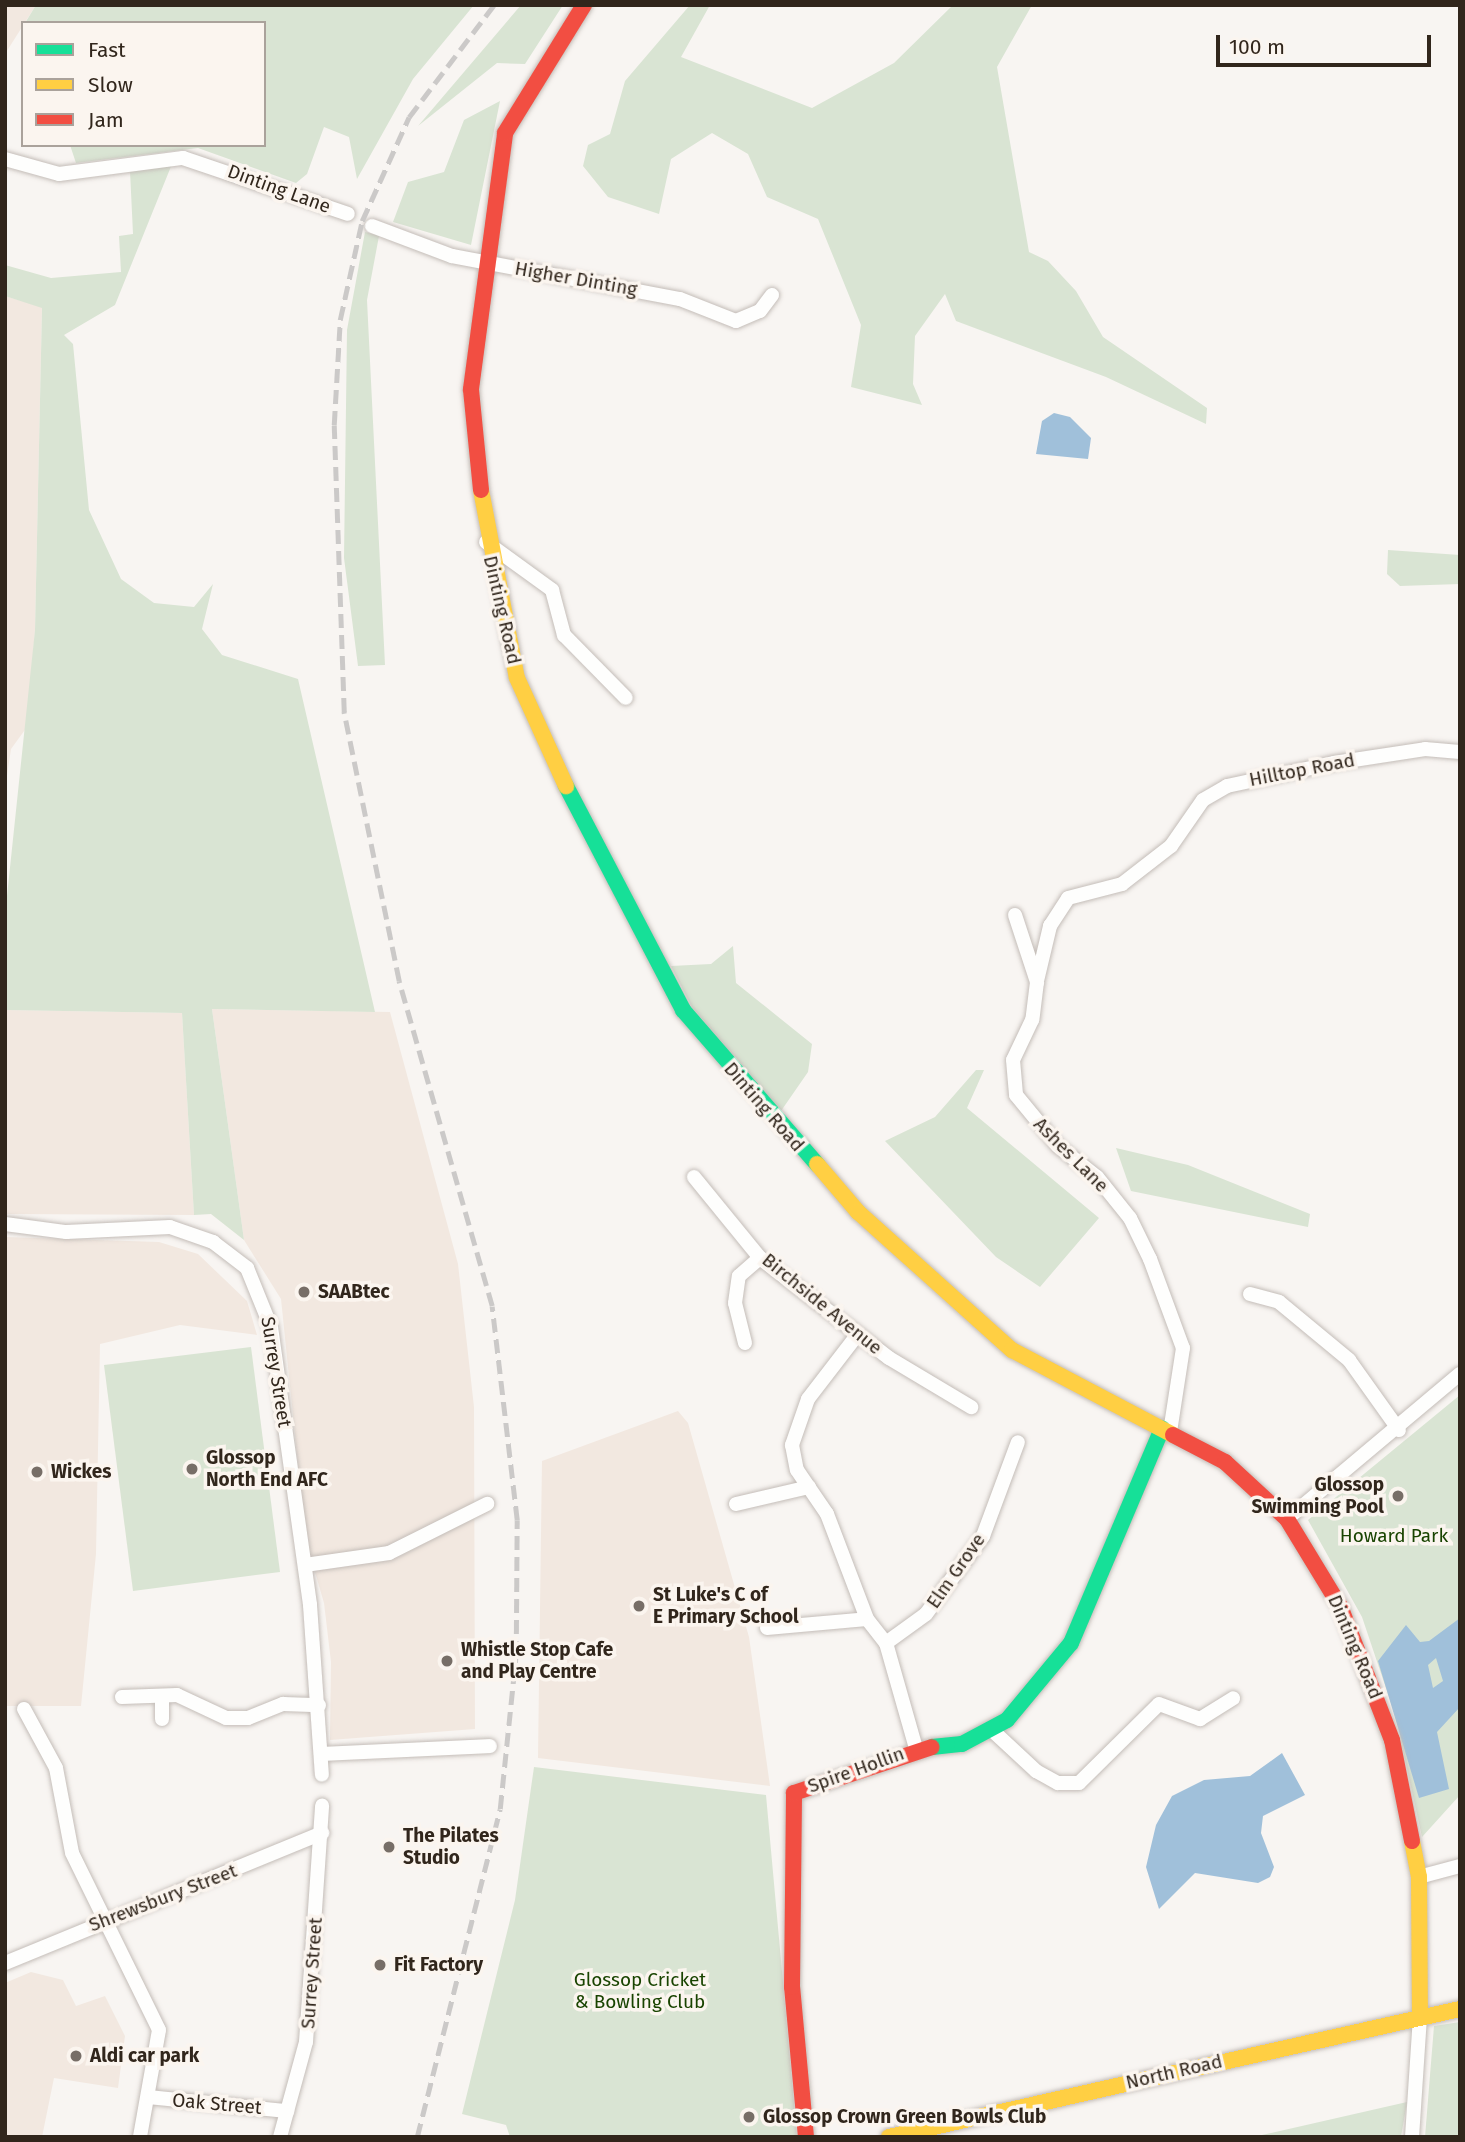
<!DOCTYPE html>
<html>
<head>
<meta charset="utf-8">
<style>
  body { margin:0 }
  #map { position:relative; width:1465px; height:2142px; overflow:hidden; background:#f8f5f2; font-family:"Fira Sans",sans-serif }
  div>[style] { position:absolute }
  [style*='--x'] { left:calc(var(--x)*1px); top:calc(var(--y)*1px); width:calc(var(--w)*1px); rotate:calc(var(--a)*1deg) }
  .built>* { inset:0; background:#f2e8e0 }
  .green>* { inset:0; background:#d9e4d3 }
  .water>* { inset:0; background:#a0c0da }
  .roads { filter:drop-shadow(0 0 2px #c4bdb8) drop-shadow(0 0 2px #c4bdb8) }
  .street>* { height:14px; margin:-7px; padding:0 7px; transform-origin:7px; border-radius:7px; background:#fefefd }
  .fast>* { height:16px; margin:-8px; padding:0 8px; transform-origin:8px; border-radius:8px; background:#16e098 }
  .slow>* { height:16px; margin:-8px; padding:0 8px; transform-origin:8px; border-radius:8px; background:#ffcf43 }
  .jam>* { height:16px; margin:-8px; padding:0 8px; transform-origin:8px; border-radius:8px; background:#f24e42 }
  .rail>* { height:4.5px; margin-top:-2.25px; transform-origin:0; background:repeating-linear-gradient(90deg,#cbc9c8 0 14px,transparent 0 21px) }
  .dots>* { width:19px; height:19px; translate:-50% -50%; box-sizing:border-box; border:4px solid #fbf5ef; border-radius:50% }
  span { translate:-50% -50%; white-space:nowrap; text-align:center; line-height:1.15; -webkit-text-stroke:7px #fbf5ef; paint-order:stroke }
  .street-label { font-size:19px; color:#31261c }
  .poi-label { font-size:19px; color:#31261c; font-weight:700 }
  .left { translate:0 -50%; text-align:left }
  .right { translate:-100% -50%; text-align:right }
  .park-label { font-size:19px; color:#194401 }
  .frame { position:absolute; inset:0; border:7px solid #31261c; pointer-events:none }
  .legend { position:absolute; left:21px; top:21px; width:245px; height:126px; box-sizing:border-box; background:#fbf5ef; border:2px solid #aaa29b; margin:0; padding:9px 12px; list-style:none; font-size:21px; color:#31261c }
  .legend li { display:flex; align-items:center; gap:14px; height:35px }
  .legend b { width:35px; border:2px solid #aaa29b }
  .scale { position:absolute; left:1216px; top:35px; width:215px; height:32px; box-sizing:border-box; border:4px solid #31261c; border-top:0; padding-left:9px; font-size:21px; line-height:24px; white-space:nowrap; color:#31261c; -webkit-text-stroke:5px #fbf5ef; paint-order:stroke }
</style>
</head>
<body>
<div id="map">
  <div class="built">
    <div style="clip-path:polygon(5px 5px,36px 5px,5px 54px)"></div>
    <div style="clip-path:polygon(5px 296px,42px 307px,35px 630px,27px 727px,11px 749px,5px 789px)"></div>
    <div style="clip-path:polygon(212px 1009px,390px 1012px,458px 1264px,474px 1407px,475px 1729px,330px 1740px,331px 1662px,324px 1603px,306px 1541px,281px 1299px,244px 1240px)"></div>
    <div style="clip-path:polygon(5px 1010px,182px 1013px,194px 1215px,5px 1214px)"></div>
    <div style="clip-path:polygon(5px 1237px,159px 1242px,198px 1254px,247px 1301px,257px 1335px,180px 1325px,100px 1344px,96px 1554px,81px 1706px,5px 1706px)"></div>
    <div style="clip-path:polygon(678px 1411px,688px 1423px,749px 1637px,770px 1786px,538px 1758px,542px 1461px)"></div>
    <div style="clip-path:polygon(31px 1972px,63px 1980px,76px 2006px,105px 1996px,125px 2036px,118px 2088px,54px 2078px,42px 2137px,5px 2137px,5px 1983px)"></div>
  </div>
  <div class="green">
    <div style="clip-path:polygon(36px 5px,474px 5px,413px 79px,357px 179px,349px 137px,324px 127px,307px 174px,296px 183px,198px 148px,76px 163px,70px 145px,264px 145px,264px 23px,25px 23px)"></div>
    <div style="clip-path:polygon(521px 5px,563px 5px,525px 64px,497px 63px,418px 126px)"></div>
    <div style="clip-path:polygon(690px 5px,710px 5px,681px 57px,812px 108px,894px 63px,953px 5px,1032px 5px,997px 67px,1029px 252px,1048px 261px,1076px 291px,1103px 337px,1207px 408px,1206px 424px,1106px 377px,956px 321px,945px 294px,915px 336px,913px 384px,922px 405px,851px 387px,861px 325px,818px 219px,767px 197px,748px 154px,712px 133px,671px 159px,659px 214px,608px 197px,583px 166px,588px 145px,610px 134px,625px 81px)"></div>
    <div style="clip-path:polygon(500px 101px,471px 245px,393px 222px,408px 182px,444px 172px,464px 120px)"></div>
    <div style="clip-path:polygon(172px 164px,115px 305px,64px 335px,73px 344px,89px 510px,121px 579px,154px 603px,194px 607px,213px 584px,202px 629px,222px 655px,298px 679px,375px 1012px,212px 1009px,244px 1240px,211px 1214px,194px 1215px,182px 1013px,5px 1010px,5px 915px,35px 630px,42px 308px,5px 296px,5px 265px,51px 278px,121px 272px,119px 236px,133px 234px,130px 171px)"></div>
    <div style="clip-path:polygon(365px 232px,379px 236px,367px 300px,385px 665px,358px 666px,344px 558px,347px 330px)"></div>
    <div style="clip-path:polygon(1388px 550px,1460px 555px,1460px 584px,1400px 586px,1387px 574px)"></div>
    <div style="clip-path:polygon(733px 946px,736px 983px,812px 1044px,808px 1072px,781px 1111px,692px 1007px,671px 966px,711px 964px)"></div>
    <div style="clip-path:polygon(976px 1070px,984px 1070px,967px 1108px,1099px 1218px,1040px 1287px,996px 1257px,885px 1141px,935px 1117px)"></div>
    <div style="clip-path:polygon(1116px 1148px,1188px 1165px,1310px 1214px,1308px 1227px,1131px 1191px)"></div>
    <div style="clip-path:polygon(251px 1347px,280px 1572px,133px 1591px,104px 1365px)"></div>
    <div style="clip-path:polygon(1460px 1395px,1460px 1795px,1422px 1837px,1396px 1718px,1362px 1617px,1308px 1520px)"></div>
    <div style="clip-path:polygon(534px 1767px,766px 1795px,797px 2137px,510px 2137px,506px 2125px,462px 2114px,515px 1900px)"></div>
    <div style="clip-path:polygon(1460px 2022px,1460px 2137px,1425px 2137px,1434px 2026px)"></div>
    <div style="clip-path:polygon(1407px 2102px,1401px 2137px,1253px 2137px)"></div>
  </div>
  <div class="water">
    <div style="clip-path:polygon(1054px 413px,1070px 417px,1091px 438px,1088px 459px,1036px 454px,1042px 421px)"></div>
    <div style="clip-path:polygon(evenodd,1460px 1618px,1460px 1707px,1437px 1732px,1449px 1789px,1419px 1798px,1378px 1661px,1406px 1625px,1420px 1642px,1429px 1641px,1460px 1618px,1436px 1658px,1443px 1681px,1433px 1688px,1428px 1665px,1436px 1658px)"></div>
    <div style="clip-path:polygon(1282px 1753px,1305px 1795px,1263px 1816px,1261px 1833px,1274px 1867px,1270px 1877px,1258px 1883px,1195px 1873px,1159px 1909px,1146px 1867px,1156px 1825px,1172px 1796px,1204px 1780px,1250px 1776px)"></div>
  </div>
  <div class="roads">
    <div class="street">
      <div style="--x:5;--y:159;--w:56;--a:15.5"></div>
      <div style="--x:59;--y:174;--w:125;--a:-7.4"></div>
      <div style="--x:183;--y:158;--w:174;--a:18.7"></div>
      <div style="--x:372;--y:226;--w:85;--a:20.6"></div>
      <div style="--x:452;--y:256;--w:232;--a:10.7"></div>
      <div style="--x:680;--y:299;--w:60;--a:21.4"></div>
      <div style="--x:736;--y:321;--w:26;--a:-23"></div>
      <div style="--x:760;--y:311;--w:20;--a:-53"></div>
      <div style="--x:486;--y:542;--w:82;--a:36"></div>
      <div style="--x:552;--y:590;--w:47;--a:75.1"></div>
      <div style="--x:564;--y:635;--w:88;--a:45.5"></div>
      <div style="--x:1015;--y:915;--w:71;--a:71.8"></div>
      <div style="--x:1037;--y:982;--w:38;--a:97"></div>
      <div style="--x:1032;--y:1020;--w:44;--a:115.4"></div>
      <div style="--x:1013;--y:1060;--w:35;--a:85"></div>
      <div style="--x:1016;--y:1095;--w:66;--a:50.5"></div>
      <div style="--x:1058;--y:1146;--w:50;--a:38.5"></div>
      <div style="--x:1097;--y:1177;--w:53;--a:51.2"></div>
      <div style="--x:1130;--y:1218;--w:46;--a:64"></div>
      <div style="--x:1150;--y:1259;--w:95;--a:69.7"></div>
      <div style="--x:1183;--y:1348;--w:85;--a:98.8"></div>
      <div style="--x:1037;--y:981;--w:57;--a:-76.7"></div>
      <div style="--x:1050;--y:926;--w:33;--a:-57"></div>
      <div style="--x:1068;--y:898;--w:56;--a:-14.5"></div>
      <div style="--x:1122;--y:884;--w:62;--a:-37.8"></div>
      <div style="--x:1171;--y:846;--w:56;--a:-55.2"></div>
      <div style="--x:1203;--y:800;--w:28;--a:-30"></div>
      <div style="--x:1227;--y:786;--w:109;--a:-12.1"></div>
      <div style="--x:1334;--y:763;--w:92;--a:-8.7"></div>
      <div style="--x:1425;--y:749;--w:35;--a:5"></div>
      <div style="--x:694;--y:1177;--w:104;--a:50.8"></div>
      <div style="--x:760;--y:1258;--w:163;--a:37.8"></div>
      <div style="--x:889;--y:1358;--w:96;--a:30.9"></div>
      <div style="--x:5;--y:1224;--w:62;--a:7.5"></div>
      <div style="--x:66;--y:1232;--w:104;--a:-2.8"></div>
      <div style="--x:170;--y:1227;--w:46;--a:19.2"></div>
      <div style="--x:213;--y:1242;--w:43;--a:37.4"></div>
      <div style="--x:247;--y:1268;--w:64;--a:67.9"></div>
      <div style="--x:271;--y:1327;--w:281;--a:82"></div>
      <div style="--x:310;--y:1605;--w:170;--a:86"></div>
      <div style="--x:1250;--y:1294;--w:30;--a:15"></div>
      <div style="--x:1279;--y:1302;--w:91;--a:39.6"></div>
      <div style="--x:1349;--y:1360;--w:86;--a:54.5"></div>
      <div style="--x:858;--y:1334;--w:82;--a:127.6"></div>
      <div style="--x:808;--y:1399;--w:49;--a:109.2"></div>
      <div style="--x:792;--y:1445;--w:25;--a:79"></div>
      <div style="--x:797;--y:1470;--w:53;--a:55.7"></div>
      <div style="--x:827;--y:1514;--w:112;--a:69.1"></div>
      <div style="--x:867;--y:1619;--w:31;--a:52"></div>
      <div style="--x:886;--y:1643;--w:109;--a:74.1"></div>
      <div style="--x:745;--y:1343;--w:41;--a:-104"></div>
      <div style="--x:735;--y:1303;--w:27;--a:-82"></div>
      <div style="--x:739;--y:1276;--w:28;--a:-41"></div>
      <div style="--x:736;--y:1504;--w:75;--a:-13.1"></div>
      <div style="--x:1287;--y:1519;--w:226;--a:-40"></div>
      <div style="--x:305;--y:1565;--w:85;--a:-8.1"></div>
      <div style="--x:389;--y:1553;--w:110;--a:-26.6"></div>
      <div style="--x:767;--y:1628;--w:100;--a:-5.1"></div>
      <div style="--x:886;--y:1643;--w:49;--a:-35.9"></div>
      <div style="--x:926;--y:1614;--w:97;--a:-53.8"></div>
      <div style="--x:983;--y:1536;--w:100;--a:-69.6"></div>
      <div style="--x:122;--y:1697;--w:55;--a:-2.1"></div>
      <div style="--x:177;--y:1695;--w:54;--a:25.1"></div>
      <div style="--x:226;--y:1718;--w:22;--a:0"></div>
      <div style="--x:248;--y:1718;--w:38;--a:-22"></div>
      <div style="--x:283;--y:1704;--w:36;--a:2"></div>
      <div style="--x:24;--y:1709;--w:67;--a:61.5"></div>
      <div style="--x:56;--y:1768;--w:86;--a:79.3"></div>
      <div style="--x:72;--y:1853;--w:197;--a:63.8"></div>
      <div style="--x:159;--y:2030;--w:109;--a:100.1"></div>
      <div style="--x:162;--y:1719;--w:23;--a:-90"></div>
      <div style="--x:993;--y:1731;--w:59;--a:42.9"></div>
      <div style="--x:1036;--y:1771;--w:25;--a:29"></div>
      <div style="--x:1058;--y:1783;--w:21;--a:0"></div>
      <div style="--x:1079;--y:1783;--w:112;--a:-44.6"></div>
      <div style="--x:1159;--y:1704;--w:44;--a:20.1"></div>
      <div style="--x:1200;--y:1719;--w:39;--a:-32"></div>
      <div style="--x:323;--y:1754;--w:167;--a:-2.7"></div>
      <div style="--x:1419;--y:1877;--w:42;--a:-15"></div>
      <div style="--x:5;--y:1963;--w:343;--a:-22.3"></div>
      <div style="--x:148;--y:2097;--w:140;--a:5.8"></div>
      <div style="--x:280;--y:2137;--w:98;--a:-74.7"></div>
      <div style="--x:306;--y:2042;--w:237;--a:-86.1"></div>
      <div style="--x:1412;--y:2137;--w:119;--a:-86.2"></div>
    </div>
    <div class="fast">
      <div style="--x:566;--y:786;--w:253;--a:62.4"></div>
      <div style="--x:683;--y:1010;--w:204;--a:49"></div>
      <div style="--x:932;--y:1747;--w:30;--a:-6"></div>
      <div style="--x:962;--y:1744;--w:51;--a:-28.1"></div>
      <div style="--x:1007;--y:1720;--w:100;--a:-50.3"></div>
      <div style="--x:1071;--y:1643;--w:233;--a:-67"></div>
    </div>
    <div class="slow">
      <div style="--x:481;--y:490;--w:191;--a:79.2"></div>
      <div style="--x:517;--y:678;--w:119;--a:65.6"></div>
      <div style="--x:817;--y:1164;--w:63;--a:49.5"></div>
      <div style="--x:858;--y:1212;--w:207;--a:41.9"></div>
      <div style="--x:1012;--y:1350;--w:182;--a:27.8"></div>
      <div style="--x:1412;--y:1841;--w:37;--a:79"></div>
      <div style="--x:1419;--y:1877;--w:141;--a:89.6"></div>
      <div style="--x:889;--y:2137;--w:585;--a:-12.64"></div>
    </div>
    <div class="jam">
      <div style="--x:481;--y:490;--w:101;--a:-95.7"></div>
      <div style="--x:471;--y:389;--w:258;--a:-82.4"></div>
      <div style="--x:505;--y:133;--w:150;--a:-58.3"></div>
      <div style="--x:1173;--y:1435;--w:59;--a:27.4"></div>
      <div style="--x:1225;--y:1462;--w:84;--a:42.6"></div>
      <div style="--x:1287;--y:1519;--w:102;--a:58.7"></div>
      <div style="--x:1340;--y:1606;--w:144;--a:68.8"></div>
      <div style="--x:1392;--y:1740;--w:103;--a:78.8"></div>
      <div style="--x:806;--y:2137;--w:151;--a:-95.3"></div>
      <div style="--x:792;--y:1987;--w:194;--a:-89.4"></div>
      <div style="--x:794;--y:1793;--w:145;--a:-18.4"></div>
    </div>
  </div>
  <div class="rail">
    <div style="--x:417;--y:2137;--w:338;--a:-75.8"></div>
    <div style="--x:500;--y:1809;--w:155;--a:-84.1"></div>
    <div style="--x:516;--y:1655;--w:135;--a:-89.6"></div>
    <div style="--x:517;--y:1520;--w:215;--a:-96.7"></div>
    <div style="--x:492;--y:1306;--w:338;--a:-106"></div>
    <div style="--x:399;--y:981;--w:275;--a:-101.6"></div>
    <div style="--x:344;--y:712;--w:287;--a:-92"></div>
    <div style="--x:334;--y:425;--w:105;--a:-86.7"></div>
    <div style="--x:340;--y:320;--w:101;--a:-77.5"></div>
    <div style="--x:362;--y:221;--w:114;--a:-65.7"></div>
    <div style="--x:409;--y:117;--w:141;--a:-52.8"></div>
  </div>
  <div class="dots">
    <div style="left:304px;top:1292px;background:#776e67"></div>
    <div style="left:192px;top:1469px;background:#776e67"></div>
    <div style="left:37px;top:1472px;background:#776e67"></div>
    <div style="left:1398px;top:1496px;background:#776e67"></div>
    <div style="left:639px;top:1606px;background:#776e67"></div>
    <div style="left:447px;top:1661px;background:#776e67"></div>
    <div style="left:389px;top:1847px;background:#776e67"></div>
    <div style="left:380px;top:1965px;background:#776e67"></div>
    <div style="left:76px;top:2056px;background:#776e67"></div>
    <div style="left:749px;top:2117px;background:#776e67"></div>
  </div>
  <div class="street-label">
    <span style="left:279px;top:189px;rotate:20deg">Dinting Lane</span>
    <span style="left:576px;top:279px;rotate:10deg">Higher Dinting</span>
    <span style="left:502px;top:610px;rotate:77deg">Dinting Road</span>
    <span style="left:1302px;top:770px;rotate:-11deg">Hilltop Road</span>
    <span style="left:764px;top:1107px;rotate:49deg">Dinting Road</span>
    <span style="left:1071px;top:1155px;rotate:45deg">Ashes Lane</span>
    <span style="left:822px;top:1304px;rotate:39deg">Birchside Avenue</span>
    <span style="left:276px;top:1372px;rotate:81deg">Surrey Street</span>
    <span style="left:956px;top:1571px;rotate:-55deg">Elm Grove</span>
    <span style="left:1355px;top:1647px;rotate:67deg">Dinting Road</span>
    <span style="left:856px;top:1770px;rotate:-20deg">Spire Hollin</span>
    <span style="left:163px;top:1898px;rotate:-21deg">Shrewsbury Street</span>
    <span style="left:312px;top:1973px;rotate:-86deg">Surrey Street</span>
    <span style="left:1174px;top:2072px;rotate:-13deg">North Road</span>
    <span style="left:217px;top:2104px;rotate:5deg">Oak Street</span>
  </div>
  <div class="poi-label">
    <span class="left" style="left:318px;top:1292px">SAABtec</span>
    <span class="left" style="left:206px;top:1469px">Glossop<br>North End AFC</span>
    <span class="left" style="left:51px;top:1472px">Wickes</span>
    <span class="right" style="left:1384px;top:1496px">Glossop<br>Swimming Pool</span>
    <span class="left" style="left:653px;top:1606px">St Luke's C of<br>E Primary School</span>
    <span class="left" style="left:461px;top:1661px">Whistle Stop Cafe<br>and Play Centre</span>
    <span class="left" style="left:403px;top:1847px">The Pilates<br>Studio</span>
    <span class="left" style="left:394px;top:1965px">Fit Factory</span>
    <span class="left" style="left:90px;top:2056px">Aldi car park</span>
    <span class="left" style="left:763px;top:2117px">Glossop Crown Green Bowls Club</span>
  </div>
  <div class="park-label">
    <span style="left:1394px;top:1536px">Howard Park</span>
    <span style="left:640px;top:1991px">Glossop Cricket<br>&amp; Bowling Club</span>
  </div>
  <div class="frame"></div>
  <ul class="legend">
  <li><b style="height:9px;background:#16e098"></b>Fast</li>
  <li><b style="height:9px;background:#ffcf43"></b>Slow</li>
  <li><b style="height:9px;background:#f24e42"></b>Jam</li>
  </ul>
  <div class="scale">100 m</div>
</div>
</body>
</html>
